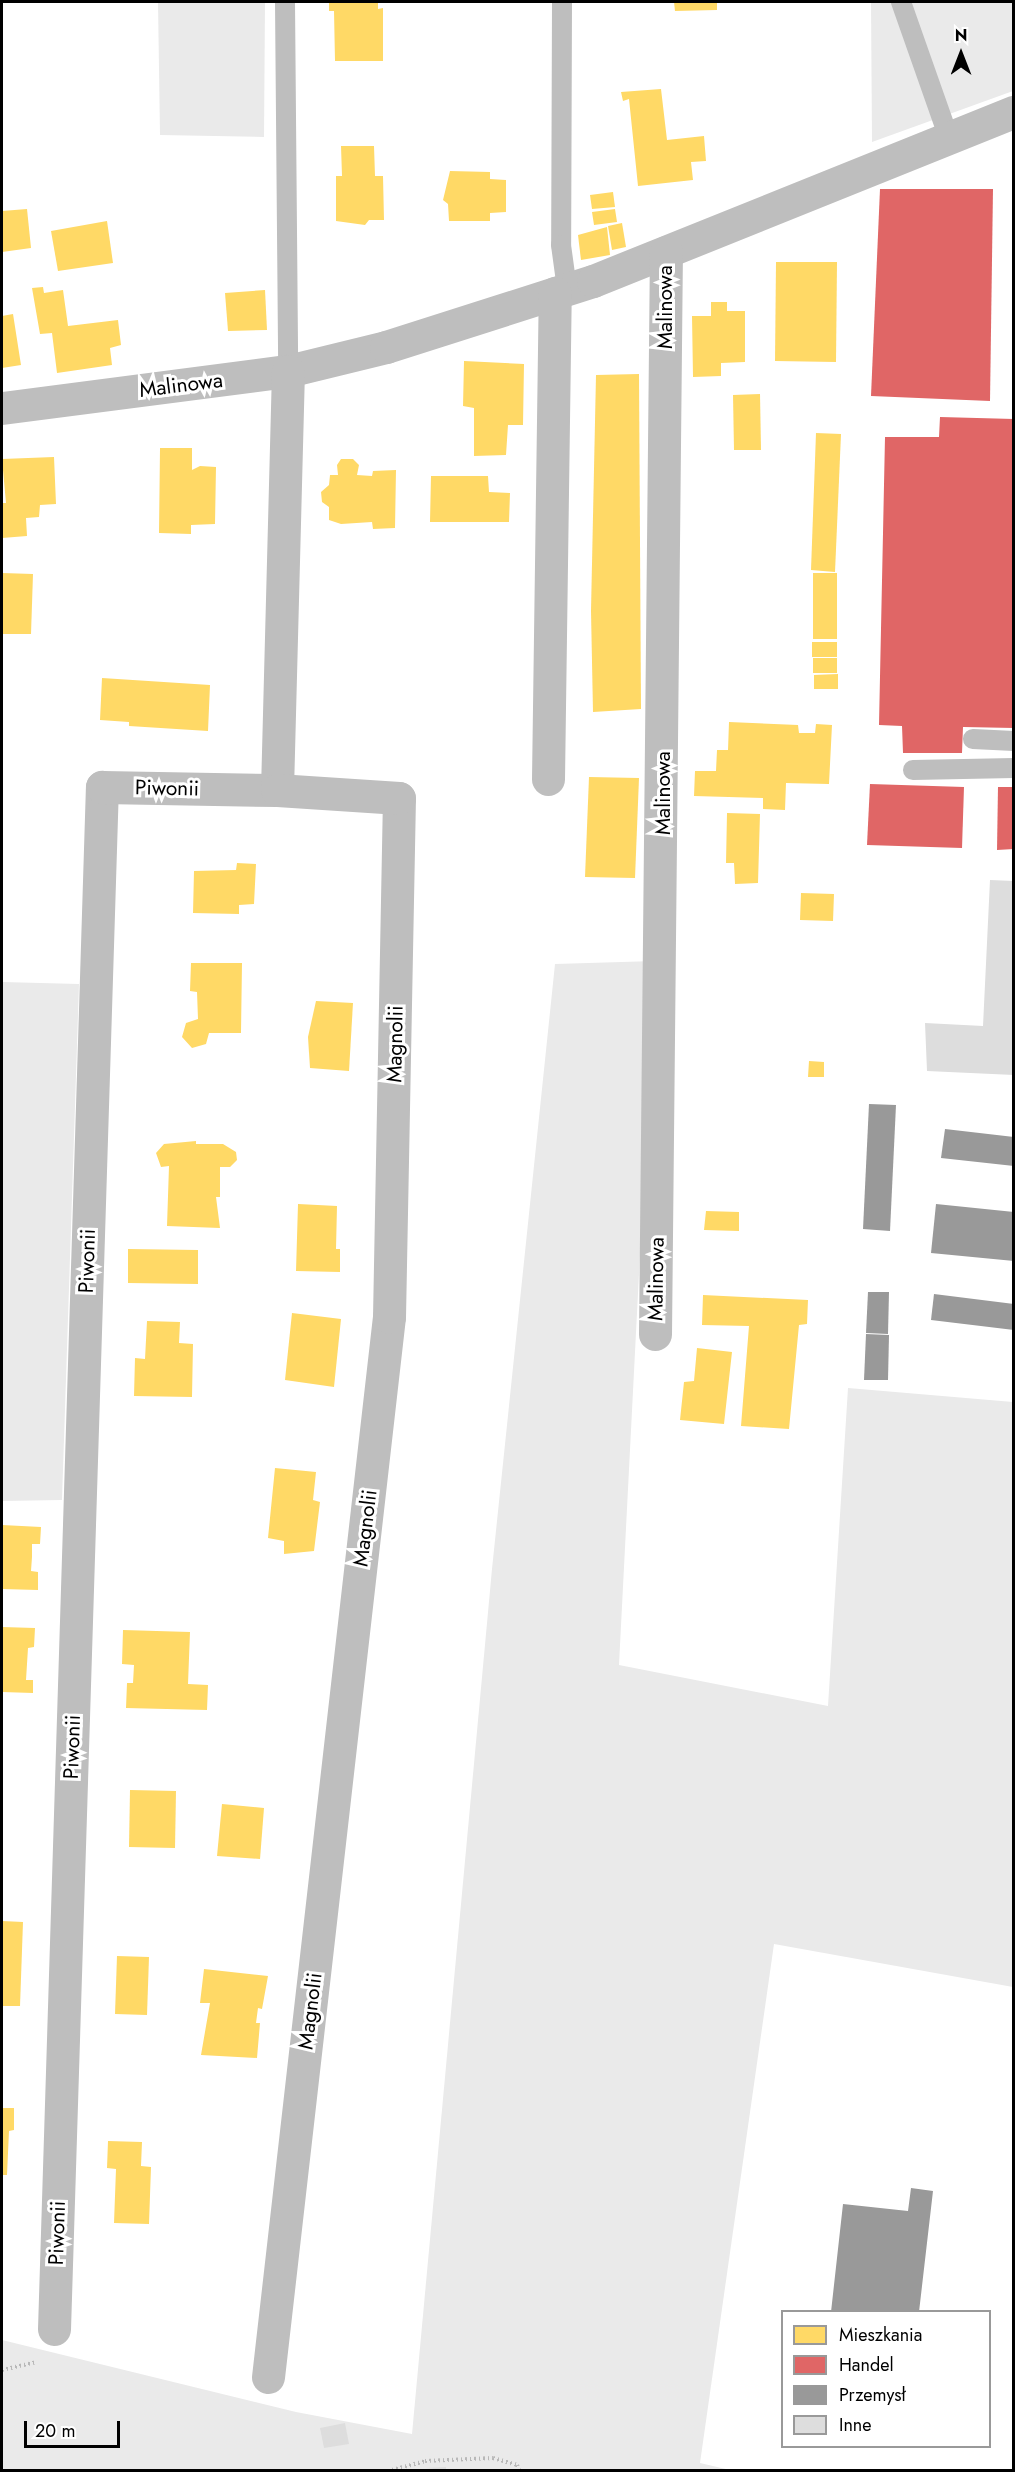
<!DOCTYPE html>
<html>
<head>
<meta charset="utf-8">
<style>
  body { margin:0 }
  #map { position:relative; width:1015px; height:2472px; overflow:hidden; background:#fff; font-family:Jost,sans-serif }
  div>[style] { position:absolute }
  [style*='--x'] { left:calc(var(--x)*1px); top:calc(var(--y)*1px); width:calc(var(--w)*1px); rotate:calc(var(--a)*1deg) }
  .green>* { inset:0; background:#eaeaea }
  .homes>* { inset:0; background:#ffd966 }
  .shops>* { inset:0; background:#e06666 }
  .industry>* { inset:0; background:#999 }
  .building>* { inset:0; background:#ddd }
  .path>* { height:4px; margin-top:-2px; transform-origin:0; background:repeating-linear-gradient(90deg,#b8b8b8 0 1.5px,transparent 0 4.5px) }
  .lane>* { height:20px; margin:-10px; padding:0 10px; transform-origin:10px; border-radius:10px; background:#bebebe }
  .street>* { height:33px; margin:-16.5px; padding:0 16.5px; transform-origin:16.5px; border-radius:16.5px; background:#bebebe }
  span { translate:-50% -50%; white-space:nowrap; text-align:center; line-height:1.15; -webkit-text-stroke:6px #fff; paint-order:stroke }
  .street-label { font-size:21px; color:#000 }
  .frame { position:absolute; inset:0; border:3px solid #000; pointer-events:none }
  .legend { position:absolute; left:781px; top:2310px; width:210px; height:138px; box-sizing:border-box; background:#fff; border:2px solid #999; margin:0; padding:8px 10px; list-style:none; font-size:18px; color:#000 }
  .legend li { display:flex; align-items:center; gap:12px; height:30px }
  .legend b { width:30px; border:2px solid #999 }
  .north { position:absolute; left:931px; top:24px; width:60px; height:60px; -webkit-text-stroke:4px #fff; paint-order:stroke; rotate:0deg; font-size:16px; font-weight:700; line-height:24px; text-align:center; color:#000 }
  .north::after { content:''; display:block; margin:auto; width:21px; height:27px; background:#000; clip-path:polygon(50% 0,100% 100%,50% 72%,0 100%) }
  .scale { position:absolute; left:24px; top:2421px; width:96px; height:27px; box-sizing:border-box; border:3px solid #000; border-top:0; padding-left:8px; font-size:18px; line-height:21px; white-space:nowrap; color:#000; -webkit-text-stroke:4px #fff; paint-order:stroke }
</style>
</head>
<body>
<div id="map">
  <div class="green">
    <div style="clip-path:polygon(158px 2px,265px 2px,264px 137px,160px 135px)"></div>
    <div style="clip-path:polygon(871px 2px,1013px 2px,1013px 91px,872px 142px)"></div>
    <div style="clip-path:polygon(655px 961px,619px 1665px,828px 1706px,848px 1388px,1013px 1402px,1013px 1987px,774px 1944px,700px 2463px,730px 2470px,2px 2470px,2px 2340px,296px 2412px,412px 2434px,492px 1569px,555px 964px)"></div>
    <div style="clip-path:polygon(2px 982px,79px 984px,62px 1500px,2px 1501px)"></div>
  </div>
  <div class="homes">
    <div style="clip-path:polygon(329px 2px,378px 2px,378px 9px,383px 8px,383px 61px,335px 61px,334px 11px,329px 11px)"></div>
    <div style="clip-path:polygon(674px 2px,717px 2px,717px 10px,675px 11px)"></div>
    <div style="clip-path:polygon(661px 89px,667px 140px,704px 136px,706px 161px,691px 162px,693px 180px,638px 186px,629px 99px,623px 101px,621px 92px)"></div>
    <div style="clip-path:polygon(341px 146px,374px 146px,375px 176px,383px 176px,384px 220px,369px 220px,365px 225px,336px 221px,336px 176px,342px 176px)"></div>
    <div style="clip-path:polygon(450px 171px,490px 172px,490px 179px,506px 180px,506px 212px,490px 213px,490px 221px,449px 221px,448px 204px,443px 200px)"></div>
    <div style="clip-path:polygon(613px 192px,615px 207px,592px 209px,590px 195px)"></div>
    <div style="clip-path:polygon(27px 209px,31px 248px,2px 252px,2px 211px)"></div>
    <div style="clip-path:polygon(615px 209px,617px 222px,594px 225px,592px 212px)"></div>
    <div style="clip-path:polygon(107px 221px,113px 263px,58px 271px,51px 231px)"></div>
    <div style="clip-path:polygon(622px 223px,626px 247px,612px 250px,608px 226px)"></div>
    <div style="clip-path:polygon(607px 227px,610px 255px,581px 260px,578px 235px)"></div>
    <div style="clip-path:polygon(776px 262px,837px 262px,836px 362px,775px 361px)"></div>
    <div style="clip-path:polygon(43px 287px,44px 293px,63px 290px,68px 326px,118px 320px,121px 345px,110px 348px,112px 365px,57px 373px,52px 333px,40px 334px,32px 288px)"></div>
    <div style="clip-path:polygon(265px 290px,267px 330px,228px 331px,225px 293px)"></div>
    <div style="clip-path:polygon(711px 302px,727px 302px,727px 311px,745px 311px,745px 362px,721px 363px,721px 376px,693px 377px,692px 316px,711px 316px)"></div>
    <div style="clip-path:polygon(13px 314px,21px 365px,2px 368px,2px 316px)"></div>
    <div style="clip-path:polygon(464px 361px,524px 364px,523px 425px,508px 425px,506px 455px,474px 456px,474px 408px,463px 406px)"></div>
    <div style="clip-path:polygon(639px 374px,641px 709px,593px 712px,591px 611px,596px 375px)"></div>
    <div style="clip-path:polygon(760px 394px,761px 450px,734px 450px,733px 395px)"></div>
    <div style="clip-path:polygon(816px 433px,841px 434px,835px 572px,811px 570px)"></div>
    <div style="clip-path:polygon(160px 448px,192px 448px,192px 470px,200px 466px,216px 467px,215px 524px,191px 525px,191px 534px,159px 533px)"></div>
    <div style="clip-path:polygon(54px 457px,56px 504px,40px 505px,39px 517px,26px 518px,27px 536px,2px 538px,2px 503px,6px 503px,2px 459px)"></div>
    <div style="clip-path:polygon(341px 459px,353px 459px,359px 465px,357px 475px,372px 476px,373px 471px,396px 470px,395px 528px,373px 529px,372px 522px,341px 524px,329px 520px,329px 507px,322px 502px,321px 492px,329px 485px,330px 475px,338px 475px,337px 465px)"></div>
    <div style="clip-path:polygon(431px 476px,488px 476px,489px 492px,510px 493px,509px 522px,430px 522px)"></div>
    <div style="clip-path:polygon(2px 573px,33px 574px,31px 634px,2px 634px)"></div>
    <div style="clip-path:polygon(813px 573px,837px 573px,837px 639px,813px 639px)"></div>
    <div style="clip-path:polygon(812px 642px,837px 642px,837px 657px,812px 657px)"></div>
    <div style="clip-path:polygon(813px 658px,837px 658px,837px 673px,813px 673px)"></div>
    <div style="clip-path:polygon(838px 674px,838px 689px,814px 689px,814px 675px)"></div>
    <div style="clip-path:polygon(102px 678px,210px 685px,208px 731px,129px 726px,129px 722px,100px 720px)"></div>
    <div style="clip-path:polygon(729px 722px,798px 725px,799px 733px,815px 733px,816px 724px,832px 725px,829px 784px,786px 783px,785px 810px,763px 809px,763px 798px,694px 796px,695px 771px,716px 771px,717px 750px,728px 750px)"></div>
    <div style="clip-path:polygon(589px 777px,639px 778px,635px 878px,585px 877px)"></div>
    <div style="clip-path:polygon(727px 813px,760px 814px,758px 883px,735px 884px,734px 863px,726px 863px)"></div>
    <div style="clip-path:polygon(237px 863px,256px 864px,254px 904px,239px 905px,239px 914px,193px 913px,194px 871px,236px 870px)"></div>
    <div style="clip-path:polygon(801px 893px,834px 894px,833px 921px,800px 920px)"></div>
    <div style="clip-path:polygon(191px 963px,242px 963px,241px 1033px,209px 1033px,206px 1044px,192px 1048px,182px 1037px,186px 1023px,198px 1019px,197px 992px,190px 991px)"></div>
    <div style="clip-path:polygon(316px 1001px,353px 1003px,349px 1071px,310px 1068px,308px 1037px)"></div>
    <div style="clip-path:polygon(809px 1061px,824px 1062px,824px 1077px,808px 1077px)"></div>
    <div style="clip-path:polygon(196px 1141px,196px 1144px,223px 1144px,236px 1152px,237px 1160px,230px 1167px,220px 1167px,220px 1197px,216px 1197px,220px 1228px,167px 1226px,169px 1166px,161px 1167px,156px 1153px,164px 1144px)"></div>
    <div style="clip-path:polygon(298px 1204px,337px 1206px,336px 1249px,340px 1249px,340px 1272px,296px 1271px)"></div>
    <div style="clip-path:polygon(706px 1211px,739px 1212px,739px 1231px,704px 1230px)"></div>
    <div style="clip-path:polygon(128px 1249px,198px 1250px,198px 1284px,128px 1283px)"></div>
    <div style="clip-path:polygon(703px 1295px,808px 1300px,807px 1324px,799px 1325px,789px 1429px,741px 1426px,749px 1326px,702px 1325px)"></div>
    <div style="clip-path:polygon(292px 1313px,341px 1319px,334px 1387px,285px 1380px)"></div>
    <div style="clip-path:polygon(147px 1321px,180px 1322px,179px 1343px,193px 1344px,192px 1397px,134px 1396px,135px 1358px,145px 1359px)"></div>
    <div style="clip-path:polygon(697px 1348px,732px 1352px,724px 1424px,680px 1420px,684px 1382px,694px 1381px)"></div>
    <div style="clip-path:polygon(275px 1468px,316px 1472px,313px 1500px,320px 1502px,314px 1551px,284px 1554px,284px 1541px,268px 1538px)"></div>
    <div style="clip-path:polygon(2px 1525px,41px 1527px,40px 1544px,32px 1544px,32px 1557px,31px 1571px,38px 1572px,38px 1590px,2px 1589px)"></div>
    <div style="clip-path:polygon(2px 1627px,35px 1628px,34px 1647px,28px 1648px,26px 1680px,33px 1680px,33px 1693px,2px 1692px)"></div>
    <div style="clip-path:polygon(123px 1630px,190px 1632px,188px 1684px,208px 1685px,207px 1710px,126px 1708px,127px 1683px,133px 1683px,134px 1665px,122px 1664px)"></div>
    <div style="clip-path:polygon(130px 1790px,176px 1791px,175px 1848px,129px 1847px)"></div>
    <div style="clip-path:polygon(222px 1804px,264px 1808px,260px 1859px,217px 1856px)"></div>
    <div style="clip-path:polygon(2px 1921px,23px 1922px,20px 2006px,2px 2006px)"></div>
    <div style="clip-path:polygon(117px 1956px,149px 1957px,147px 2015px,115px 2014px)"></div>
    <div style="clip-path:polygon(204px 1969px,268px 1976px,262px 2009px,258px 2008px,256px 2023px,260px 2023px,257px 2058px,201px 2055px,210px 2003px,200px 2003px)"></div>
    <div style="clip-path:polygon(2px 2108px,14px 2108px,14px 2130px,9px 2131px,7px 2175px,2px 2175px)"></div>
    <div style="clip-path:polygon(108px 2141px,142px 2142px,141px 2166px,151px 2167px,149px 2224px,114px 2223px,116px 2169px,107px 2168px)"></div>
  </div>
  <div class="shops">
    <div style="clip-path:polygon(880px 189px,993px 189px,990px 401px,871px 396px)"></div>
    <div style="clip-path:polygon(940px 417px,1014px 419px,1014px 728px,963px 727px,962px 753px,903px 753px,902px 726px,879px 725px,885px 437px,939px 437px)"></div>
    <div style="clip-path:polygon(870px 784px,964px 787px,962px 848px,867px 845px)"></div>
    <div style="clip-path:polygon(998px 787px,1014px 787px,1014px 849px,997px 850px)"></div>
  </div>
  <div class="industry">
    <div style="clip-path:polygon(869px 1104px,896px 1105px,890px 1231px,863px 1229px)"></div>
    <div style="clip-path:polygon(945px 1129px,1014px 1137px,1014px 1166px,941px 1158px)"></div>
    <div style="clip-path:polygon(936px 1204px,1014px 1212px,1014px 1261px,931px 1253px)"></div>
    <div style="clip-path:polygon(868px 1292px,889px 1292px,888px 1334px,866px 1333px)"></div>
    <div style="clip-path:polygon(934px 1294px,1014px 1304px,1014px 1330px,931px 1320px)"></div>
    <div style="clip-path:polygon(866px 1334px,889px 1335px,888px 1380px,864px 1380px)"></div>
    <div style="clip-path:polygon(911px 2188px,933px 2191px,919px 2312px,831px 2312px,843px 2204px,908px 2211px)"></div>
  </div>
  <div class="building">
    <div style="clip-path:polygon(990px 880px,1014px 881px,1014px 1075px,927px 1071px,925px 1023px,983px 1026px)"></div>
    <div style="clip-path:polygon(345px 2423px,349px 2444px,324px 2448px,320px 2428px)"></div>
    <div style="clip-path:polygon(446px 2467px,446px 2470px,425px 2468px)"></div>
  </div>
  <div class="path">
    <div style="--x:2;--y:2370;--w:35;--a:-13"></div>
    <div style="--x:392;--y:2470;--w:34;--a:-15"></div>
    <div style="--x:425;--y:2461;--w:68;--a:-2.5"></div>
    <div style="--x:493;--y:2458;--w:25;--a:16"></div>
    <div style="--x:517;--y:2465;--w:5;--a:68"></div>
  </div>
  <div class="lane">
    <div style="--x:285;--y:2;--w:369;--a:89.5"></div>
    <div style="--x:562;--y:2;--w:243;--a:90.2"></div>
    <div style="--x:561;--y:245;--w:44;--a:82.2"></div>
    <div style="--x:901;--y:2;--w:144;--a:70.6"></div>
    <div style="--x:973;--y:739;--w:41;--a:2.8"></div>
    <div style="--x:913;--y:770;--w:101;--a:-1.1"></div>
  </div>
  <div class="street">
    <div style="--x:2;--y:408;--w:288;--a:-7.4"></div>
    <div style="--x:288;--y:371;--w:101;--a:-13.8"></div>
    <div style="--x:386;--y:347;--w:217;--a:-17.7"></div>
    <div style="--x:593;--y:281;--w:454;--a:-21.9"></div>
    <div style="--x:548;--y:779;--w:486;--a:-89.2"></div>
    <div style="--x:655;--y:1334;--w:1082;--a:-89.42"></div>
    <div style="--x:54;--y:2329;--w:1543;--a:-88.22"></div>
    <div style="--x:102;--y:787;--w:175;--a:1"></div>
    <div style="--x:277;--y:790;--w:419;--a:-88.5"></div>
    <div style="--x:268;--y:2377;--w:1067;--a:-83.49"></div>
    <div style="--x:389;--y:1317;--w:519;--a:-88.9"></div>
    <div style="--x:399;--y:798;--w:122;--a:-176.2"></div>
  </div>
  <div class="street-label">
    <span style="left:665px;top:307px;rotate:-90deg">Malinowa</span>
    <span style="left:181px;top:385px;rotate:-7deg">Malinowa</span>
    <span style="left:167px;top:788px;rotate:1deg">Piwonii</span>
    <span style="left:663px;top:793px;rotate:-90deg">Malinowa</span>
    <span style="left:395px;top:1044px;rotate:-89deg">Magnolii</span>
    <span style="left:87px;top:1261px;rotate:-88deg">Piwonii</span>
    <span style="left:656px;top:1279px;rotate:-89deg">Malinowa</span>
    <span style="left:365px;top:1528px;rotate:-83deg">Magnolii</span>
    <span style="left:72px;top:1747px;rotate:-88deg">Piwonii</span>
    <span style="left:310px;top:2011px;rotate:-83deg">Magnolii</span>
    <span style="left:57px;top:2233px;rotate:-88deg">Piwonii</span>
  </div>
  <div class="frame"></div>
  <ul class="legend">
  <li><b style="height:16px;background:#ffd966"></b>Mieszkania</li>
  <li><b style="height:16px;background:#e06666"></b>Handel</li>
  <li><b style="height:16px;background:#999"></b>Przemysł</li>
  <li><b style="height:16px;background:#ddd"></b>Inne</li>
  </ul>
  <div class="north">N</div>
  <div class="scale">20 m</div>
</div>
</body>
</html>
